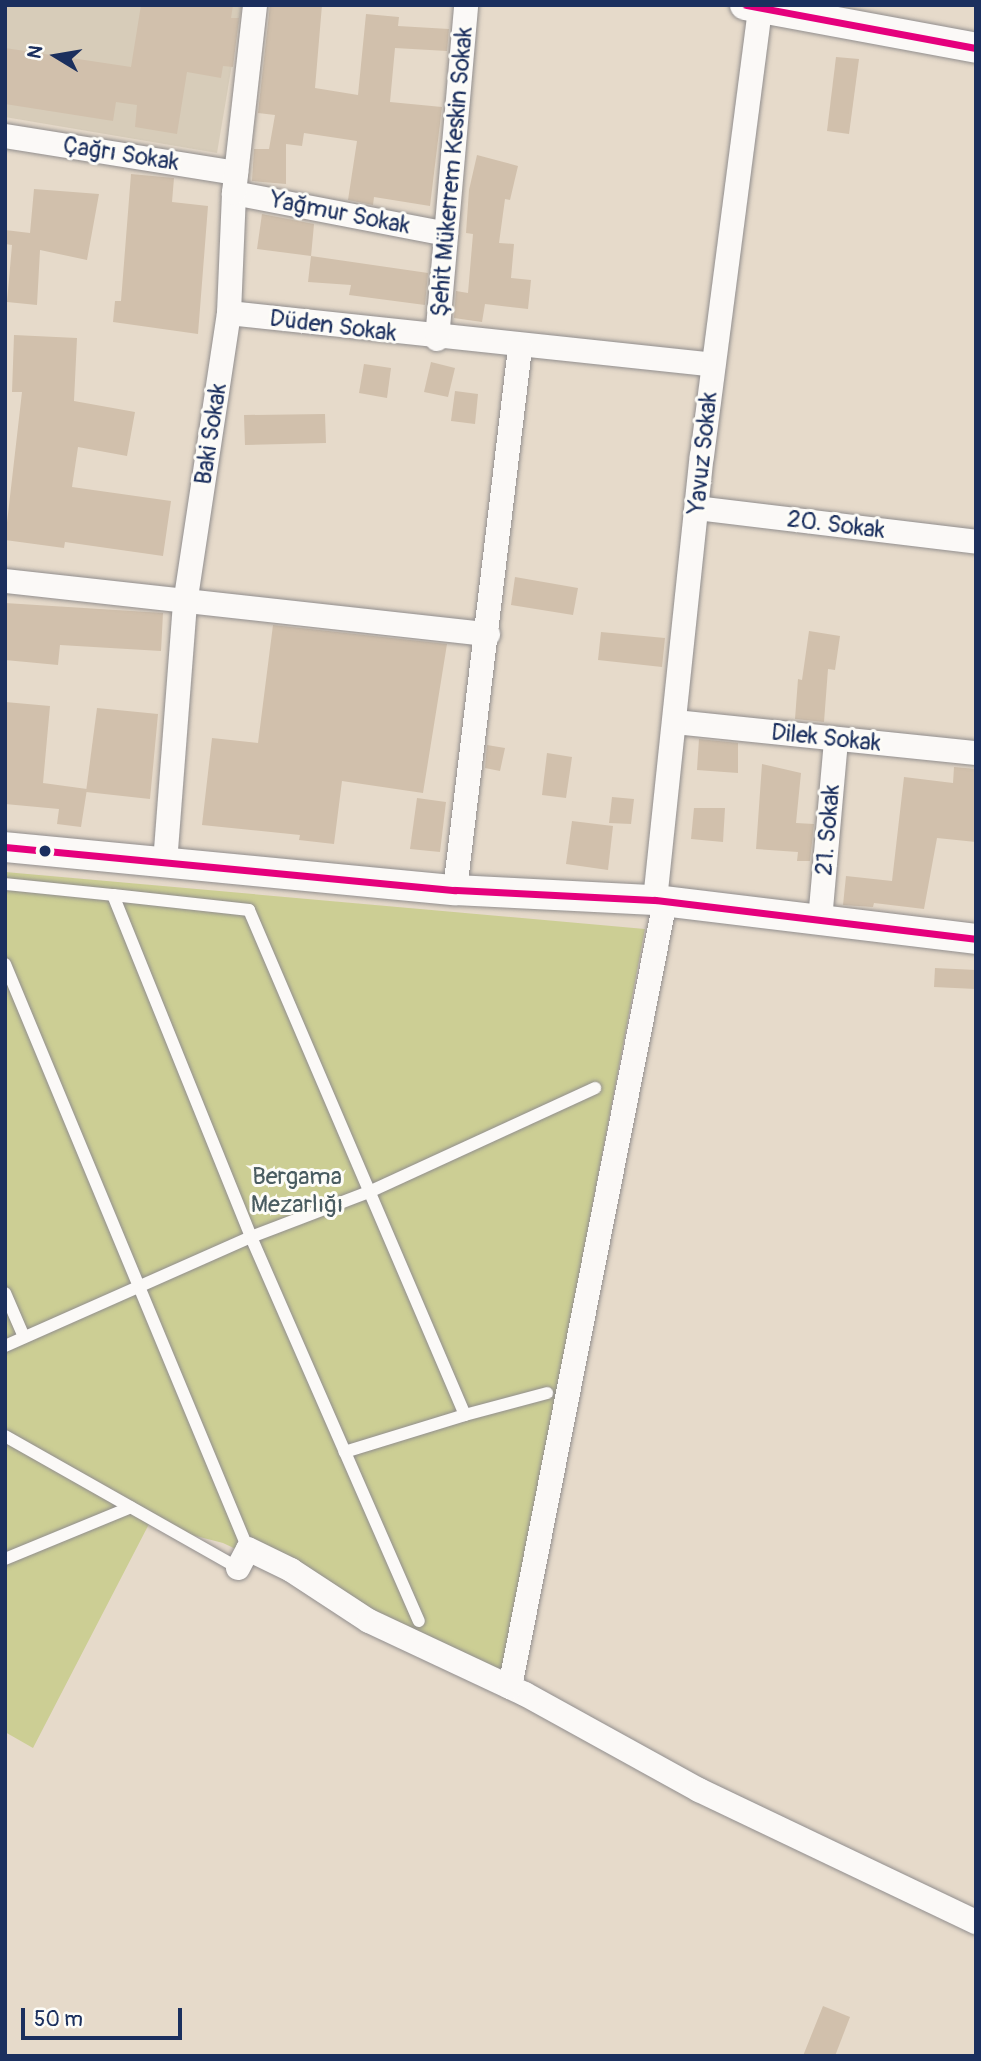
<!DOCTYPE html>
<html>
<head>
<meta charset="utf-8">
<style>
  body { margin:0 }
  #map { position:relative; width:981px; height:2061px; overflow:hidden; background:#e6daca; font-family:Pangolin,sans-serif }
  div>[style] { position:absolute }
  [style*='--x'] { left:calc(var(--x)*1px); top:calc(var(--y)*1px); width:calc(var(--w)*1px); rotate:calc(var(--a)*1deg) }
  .built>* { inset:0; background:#d7ccb9 }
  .green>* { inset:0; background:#ccce94 }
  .building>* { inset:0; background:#d1c0ac }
  .roads { filter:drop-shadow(0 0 2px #918e8e) drop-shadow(0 0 2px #918e8e) }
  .service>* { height:12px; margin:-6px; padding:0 6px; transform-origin:6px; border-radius:6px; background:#fbf9f7 }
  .minor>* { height:24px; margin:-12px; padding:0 12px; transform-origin:12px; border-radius:12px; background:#fbf9f7 }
  .tertiary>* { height:30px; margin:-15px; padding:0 15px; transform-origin:15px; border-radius:15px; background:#fbf9f7 }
  .bus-1>* { height:7px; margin:-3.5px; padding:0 3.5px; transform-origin:3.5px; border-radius:3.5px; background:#e5007d }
  .dots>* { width:19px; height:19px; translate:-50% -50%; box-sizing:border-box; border:4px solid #fdfcf7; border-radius:50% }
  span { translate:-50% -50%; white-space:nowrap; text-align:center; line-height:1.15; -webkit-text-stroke:6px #fdfcf7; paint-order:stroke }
  .street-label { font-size:24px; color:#1b2f5e }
  .park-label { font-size:24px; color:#4a5c61 }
  .frame { position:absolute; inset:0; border:7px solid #1b2f5e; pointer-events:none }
  .north { position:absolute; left:21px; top:21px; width:70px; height:70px; -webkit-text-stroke:5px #fdfcf7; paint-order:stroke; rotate:281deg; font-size:19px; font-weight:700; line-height:28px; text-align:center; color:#1b2f5e }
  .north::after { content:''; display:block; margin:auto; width:24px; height:32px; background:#1b2f5e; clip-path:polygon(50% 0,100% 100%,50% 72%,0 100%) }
  .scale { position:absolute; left:21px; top:2008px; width:161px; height:32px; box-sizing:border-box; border:4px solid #1b2f5e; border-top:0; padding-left:9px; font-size:21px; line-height:24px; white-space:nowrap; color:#1b2f5e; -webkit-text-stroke:5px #fdfcf7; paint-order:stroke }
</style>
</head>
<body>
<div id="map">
  <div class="built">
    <div style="clip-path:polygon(5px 5px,242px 5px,217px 153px,5px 117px)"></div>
  </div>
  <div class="green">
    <div style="clip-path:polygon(5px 872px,645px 929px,503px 1675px,223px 1543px,149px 1524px,33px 1748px,5px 1732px)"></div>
  </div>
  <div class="building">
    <div style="clip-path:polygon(141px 5px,233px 5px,231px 18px,239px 18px,233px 67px,223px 66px,221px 78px,187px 72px,177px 134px,135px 127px,137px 105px,116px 102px,113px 121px,5px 104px,5px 48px,131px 67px)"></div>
    <div style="clip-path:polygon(270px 5px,322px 5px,315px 88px,358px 95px,366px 14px,399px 17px,398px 26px,449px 29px,447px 51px,395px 48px,390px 102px,442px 107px,430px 206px,374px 197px,373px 205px,348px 200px,357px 141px,304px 133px,302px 146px,286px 144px,286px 184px,252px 181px,254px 149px,269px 149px,275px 115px,258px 113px)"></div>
    <div style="clip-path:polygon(836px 57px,859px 59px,849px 134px,827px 131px)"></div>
    <div style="clip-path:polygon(477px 155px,518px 166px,510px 200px,505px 199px,499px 243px,514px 244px,511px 278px,531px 280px,528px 309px,485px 304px,482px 322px,454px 318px,456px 291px,468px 293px,473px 234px,466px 233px,469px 190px)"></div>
    <div style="clip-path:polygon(131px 174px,174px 178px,172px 202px,208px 206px,198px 334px,113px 322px,115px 301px,121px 301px)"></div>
    <div style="clip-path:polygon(34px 189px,99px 194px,87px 260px,40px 250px,37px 305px,7px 302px,12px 245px,5px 244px,5px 230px,30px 233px)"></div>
    <div style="clip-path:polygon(262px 214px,314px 224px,311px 256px,257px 249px)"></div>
    <div style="clip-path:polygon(311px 256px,428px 273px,425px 305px,349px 295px,351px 285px,308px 282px)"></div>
    <div style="clip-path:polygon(14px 335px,77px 338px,74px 401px,135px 412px,127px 456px,78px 447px,72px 487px,171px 501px,163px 556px,65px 542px,64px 548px,5px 540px,22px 392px,12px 392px)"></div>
    <div style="clip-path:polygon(431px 362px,455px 368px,448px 397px,424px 392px)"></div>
    <div style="clip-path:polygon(364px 364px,391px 368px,387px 398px,359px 393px)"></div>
    <div style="clip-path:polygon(455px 391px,478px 394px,475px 424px,451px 421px)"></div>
    <div style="clip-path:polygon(325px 414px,326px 443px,245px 445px,244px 415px)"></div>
    <div style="clip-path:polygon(515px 577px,578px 588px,573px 615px,511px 605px)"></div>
    <div style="clip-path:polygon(5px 603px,163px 613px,161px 651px,60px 645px,58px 665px,5px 660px)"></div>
    <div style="clip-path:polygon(273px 625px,447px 644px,423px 793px,342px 781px,334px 844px,299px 840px,300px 835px,202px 825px,212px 738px,258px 743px)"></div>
    <div style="clip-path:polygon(809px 631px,840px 636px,835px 670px,828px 669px,824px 722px,795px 719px,798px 679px,802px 680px)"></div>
    <div style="clip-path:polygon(601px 632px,665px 638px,662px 667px,598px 660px)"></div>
    <div style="clip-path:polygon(5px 702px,50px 706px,43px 783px,87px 789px,81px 827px,57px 824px,59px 809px,5px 804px)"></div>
    <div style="clip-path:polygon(97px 708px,158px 714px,150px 799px,86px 792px)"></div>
    <div style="clip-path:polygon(699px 739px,738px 743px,738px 773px,697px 770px)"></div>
    <div style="clip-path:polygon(487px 745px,505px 748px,500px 771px,485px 768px)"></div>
    <div style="clip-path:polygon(547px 753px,572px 757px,566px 798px,542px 795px)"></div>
    <div style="clip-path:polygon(762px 764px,801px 773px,796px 823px,814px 824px,810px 861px,797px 861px,798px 852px,756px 849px)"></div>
    <div style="clip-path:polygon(954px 767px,976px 769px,976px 842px,937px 838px,924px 909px,874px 903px,873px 907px,843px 905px,846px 876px,892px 881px,904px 777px,953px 783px)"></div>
    <div style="clip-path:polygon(612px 797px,634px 799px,631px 824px,609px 823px)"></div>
    <div style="clip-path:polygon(417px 798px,446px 802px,440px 852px,410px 849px)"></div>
    <div style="clip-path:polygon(694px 808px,725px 808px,723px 842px,691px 839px)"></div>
    <div style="clip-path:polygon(572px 821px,613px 826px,608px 870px,566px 864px)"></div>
    <div style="clip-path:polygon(935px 968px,976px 970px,976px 989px,934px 987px)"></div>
    <div style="clip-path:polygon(823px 2006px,850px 2017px,835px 2056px,803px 2056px)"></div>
  </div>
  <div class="roads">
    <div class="service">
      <div style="--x:5;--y:884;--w:109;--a:5.8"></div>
      <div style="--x:113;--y:895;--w:369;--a:68"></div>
      <div style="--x:251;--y:1237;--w:419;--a:66.4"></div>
      <div style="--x:113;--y:895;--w:137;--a:6.3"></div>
      <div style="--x:249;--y:910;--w:549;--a:66.84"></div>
      <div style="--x:465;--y:1415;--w:126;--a:162.9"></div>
      <div style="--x:5;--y:964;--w:633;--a:67.44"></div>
      <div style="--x:5;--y:1293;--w:48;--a:66.6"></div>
      <div style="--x:5;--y:1346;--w:269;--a:-23.9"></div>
      <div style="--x:251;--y:1237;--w:126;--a:-20.9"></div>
      <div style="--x:369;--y:1192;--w:249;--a:-24.7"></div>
      <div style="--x:465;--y:1415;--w:85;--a:-15"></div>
      <div style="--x:5;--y:1436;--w:268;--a:29.5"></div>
      <div style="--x:5;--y:1559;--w:136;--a:-22.4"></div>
    </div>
    <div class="minor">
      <div style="--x:5;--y:136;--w:234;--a:9.1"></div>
      <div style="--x:234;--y:193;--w:216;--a:10.9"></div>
      <div style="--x:229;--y:313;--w:486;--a:6.1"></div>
      <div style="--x:437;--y:339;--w:335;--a:-85"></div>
      <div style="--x:697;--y:508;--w:281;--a:6.9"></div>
      <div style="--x:5;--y:581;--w:486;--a:6.3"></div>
      <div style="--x:675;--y:722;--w:303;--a:5.9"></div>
      <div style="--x:165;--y:863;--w:260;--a:-85.6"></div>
      <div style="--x:185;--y:604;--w:294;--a:-81.4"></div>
      <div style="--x:229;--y:313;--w:120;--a:-87.6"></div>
      <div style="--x:234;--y:193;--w:189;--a:-83.6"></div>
      <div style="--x:455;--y:890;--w:546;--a:-83.16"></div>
      <div style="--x:655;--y:900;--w:446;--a:-84"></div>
      <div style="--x:702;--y:456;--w:452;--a:-82.6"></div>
      <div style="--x:820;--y:920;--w:181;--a:-84.9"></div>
      <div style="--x:238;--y:1568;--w:21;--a:-62"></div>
      <div style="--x:248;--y:1549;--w:48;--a:26"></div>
      <div style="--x:291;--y:1570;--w:93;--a:33.2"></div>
      <div style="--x:369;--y:1621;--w:172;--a:25.1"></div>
      <div style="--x:525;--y:1694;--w:199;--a:28.9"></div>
      <div style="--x:699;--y:1790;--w:307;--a:25.5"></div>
      <div style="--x:510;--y:1687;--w:801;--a:-78.84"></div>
    </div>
    <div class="tertiary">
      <div style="--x:745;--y:5;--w:235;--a:10.5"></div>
      <div style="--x:5;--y:847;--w:452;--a:5.5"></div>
      <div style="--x:455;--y:890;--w:200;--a:2.9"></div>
      <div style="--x:655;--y:900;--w:323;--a:6.9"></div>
    </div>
  </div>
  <div class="bus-1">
    <div style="--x:746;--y:5;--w:234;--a:10.6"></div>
    <div style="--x:5;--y:847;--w:452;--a:5.5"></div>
    <div style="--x:455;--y:890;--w:200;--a:2.9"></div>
    <div style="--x:655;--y:900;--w:323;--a:6.9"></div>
  </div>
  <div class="dots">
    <div style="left:45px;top:851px;background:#1b2f5e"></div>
  </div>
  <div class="street-label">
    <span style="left:121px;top:154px;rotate:9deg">Çağrı Sokak</span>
    <span style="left:452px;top:172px;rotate:-85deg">Şehit Mükerrem Keskin Sokak</span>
    <span style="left:340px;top:213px;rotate:11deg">Yağmur Sokak</span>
    <span style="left:333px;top:326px;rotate:7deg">Düden Sokak</span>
    <span style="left:211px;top:434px;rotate:-81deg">Baki Sokak</span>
    <span style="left:703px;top:453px;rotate:-84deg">Yavuz Sokak</span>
    <span style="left:836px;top:525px;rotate:7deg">20. Sokak</span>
    <span style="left:826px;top:738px;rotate:6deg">Dilek Sokak</span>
    <span style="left:828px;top:830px;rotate:-85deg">21. Sokak</span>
  </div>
  <div class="park-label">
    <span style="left:297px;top:1191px">Bergama<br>Mezarlığı</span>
  </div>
  <div class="frame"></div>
  <div class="north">N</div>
  <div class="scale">50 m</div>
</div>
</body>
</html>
